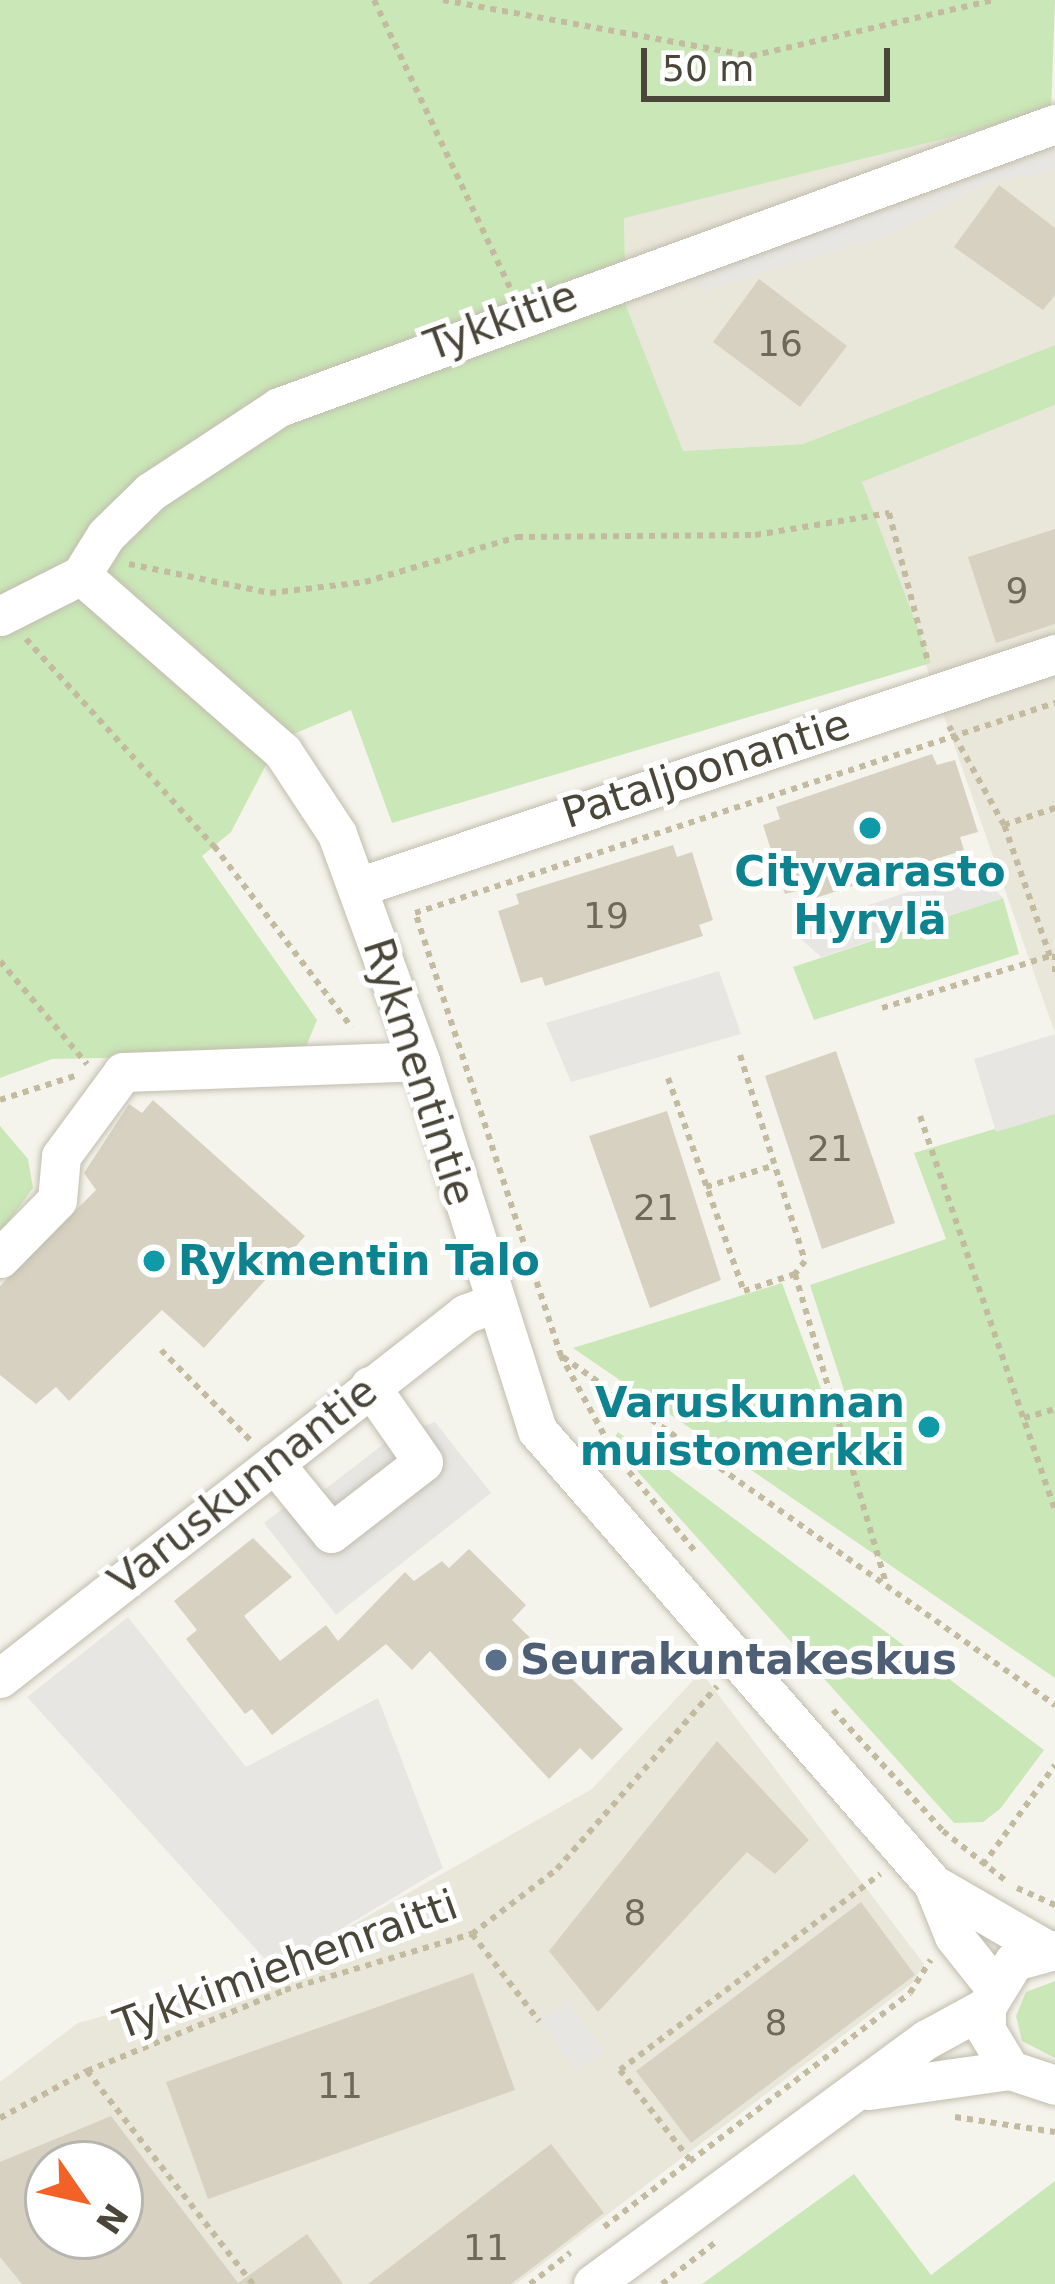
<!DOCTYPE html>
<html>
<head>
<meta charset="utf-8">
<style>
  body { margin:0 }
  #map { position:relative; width:1055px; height:2284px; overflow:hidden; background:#f5f4ec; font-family:"DejaVu Sans",sans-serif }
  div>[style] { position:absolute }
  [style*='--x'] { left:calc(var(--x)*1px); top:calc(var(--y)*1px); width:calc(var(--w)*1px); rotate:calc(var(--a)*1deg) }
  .residential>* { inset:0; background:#e9e6da }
  .green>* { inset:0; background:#cae7b7 }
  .parking>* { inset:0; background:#e7e6e3 }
  .building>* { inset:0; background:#d7d1c1 }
  .path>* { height:6px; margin-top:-3px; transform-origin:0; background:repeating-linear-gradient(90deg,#c2bba0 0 6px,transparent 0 12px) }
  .roads { filter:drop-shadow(0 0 3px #c1bdae) drop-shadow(0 0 3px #c1bdae) }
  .minor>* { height:39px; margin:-19.5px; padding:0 19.5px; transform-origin:19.5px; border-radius:19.5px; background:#fff }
  .dots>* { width:33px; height:33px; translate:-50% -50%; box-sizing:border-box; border:6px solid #fff; border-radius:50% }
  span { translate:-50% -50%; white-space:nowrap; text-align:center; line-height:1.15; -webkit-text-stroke:10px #fff; paint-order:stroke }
  .number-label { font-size:36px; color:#6d695b }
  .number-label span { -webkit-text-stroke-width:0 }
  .street-label { font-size:42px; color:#4a4639 }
  .culture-label { font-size:42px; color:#0d838f; font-weight:700 }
  .left { translate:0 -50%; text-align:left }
  .right { translate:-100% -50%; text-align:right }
  .service-label { font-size:42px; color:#4e5e75; font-weight:700 }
  .north { position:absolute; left:24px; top:2140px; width:120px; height:120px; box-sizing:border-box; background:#fff; border:3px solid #b7b5b0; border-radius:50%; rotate:124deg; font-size:33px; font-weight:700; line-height:48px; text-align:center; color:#4a4639 }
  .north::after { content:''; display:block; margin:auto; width:42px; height:54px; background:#f26226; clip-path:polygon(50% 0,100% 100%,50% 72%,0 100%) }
  .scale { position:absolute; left:641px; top:48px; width:249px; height:54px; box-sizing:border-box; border:6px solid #4a4639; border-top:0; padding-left:15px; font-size:36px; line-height:42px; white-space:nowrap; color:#4a4639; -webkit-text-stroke:9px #fff; paint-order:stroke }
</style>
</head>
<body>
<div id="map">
  <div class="residential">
    <div style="clip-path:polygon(1055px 109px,1055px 345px,803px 444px,682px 451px,626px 306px,624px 217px)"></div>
    <div style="clip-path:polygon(1055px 405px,1055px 1033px,862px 482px)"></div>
    <div style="clip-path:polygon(evenodd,701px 1672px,924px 1964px,912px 1983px,516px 2284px,0 2284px,0 2082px,78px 2023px,274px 1969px,592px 1789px,701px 1672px,48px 2164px,120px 2164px,120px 2236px,48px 2236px,48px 2164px)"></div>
  </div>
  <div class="green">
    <div style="clip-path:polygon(0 0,1055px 0,1051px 112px,624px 218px,626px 306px,683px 451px,803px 444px,1055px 345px,1055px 405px,862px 482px,931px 663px,392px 823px,351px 710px,279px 740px,231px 832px,202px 856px,317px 1020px,303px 1054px,52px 1059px,0 1078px)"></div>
    <div style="clip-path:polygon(1003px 898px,1019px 954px,814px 1020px,793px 967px)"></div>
    <div style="clip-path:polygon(1055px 1111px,1055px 1678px,573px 1348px,782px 1283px,833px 1421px,852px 1415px,810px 1285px,946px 1239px,914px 1153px)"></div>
    <div style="clip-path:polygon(0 1126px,28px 1159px,33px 1188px,0 1233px)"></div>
    <div style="clip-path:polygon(618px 1432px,1044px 1750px,1000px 1809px,983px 1822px,954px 1823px,612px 1443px)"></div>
    <div style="clip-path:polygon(1055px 1981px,1055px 2058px,1022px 2041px,1016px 2016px,1026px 1992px)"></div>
    <div style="clip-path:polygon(854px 2174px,931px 2275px,1055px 2181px,1055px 2284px,702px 2284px)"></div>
  </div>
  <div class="parking">
    <div style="clip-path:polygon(1055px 151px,1055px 171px,990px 182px,888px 236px,702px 291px,695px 276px)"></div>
    <div style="clip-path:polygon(976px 869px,1003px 898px,821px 957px,792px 931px)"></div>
    <div style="clip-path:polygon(719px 971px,741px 1034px,571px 1082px,546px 1023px)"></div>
    <div style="clip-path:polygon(1055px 1034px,1055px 1114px,996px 1132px,974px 1059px)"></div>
    <div style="clip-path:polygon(435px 1422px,491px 1493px,336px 1615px,264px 1523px,312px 1486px,319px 1494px,390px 1439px)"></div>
    <div style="clip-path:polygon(128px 1617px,246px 1767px,378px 1698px,443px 1868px,274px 1969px,27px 1697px)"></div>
    <div style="clip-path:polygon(566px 2000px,605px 2051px,577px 2071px,539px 2021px)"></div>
  </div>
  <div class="building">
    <div style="clip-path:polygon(999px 185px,1055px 228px,1055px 295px,1043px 310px,954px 247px)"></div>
    <div style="clip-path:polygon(759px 279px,847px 346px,800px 407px,713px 342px)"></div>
    <div style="clip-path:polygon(1055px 529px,1055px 624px,996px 643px,968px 557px)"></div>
    <div style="clip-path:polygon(932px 754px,937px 765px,955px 760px,978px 832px,960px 837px,964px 850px,806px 901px,804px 889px,785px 894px,763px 825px,780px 819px,776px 807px)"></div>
    <div style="clip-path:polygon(673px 845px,677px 857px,692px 852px,713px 920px,699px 925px,703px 936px,545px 986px,542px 977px,521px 983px,498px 911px,519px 904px,516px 894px)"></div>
    <div style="clip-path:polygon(836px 1051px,895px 1223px,822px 1249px,765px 1076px)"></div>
    <div style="clip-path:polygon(153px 1100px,305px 1236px,204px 1348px,162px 1310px,69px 1401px,56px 1387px,36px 1404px,0 1375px,0 1286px,96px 1190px,84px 1173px,129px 1104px,142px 1113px)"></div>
    <div style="clip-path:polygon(667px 1111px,721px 1280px,650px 1308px,589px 1136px)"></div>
    <div style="clip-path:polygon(253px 1538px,292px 1577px,244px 1616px,280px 1661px,326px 1625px,338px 1641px,405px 1572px,414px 1581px,442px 1561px,449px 1568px,469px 1549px,526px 1605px,512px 1620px,623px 1729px,592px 1760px,580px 1748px,549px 1779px,430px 1651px,412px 1670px,386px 1644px,272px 1735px,252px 1709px,245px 1714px,186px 1639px,197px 1630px,174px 1601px)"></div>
    <div style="clip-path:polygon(717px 1741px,809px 1840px,775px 1874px,747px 1852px,598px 2012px,549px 1951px)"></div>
    <div style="clip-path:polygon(861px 1902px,915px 1975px,691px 2143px,636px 2071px)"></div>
    <div style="clip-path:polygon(473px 1973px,515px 2090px,208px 2199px,166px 2082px)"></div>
    <div style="clip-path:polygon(evenodd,111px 2116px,238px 2283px,307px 2234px,343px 2284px,22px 2284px,0 2257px,0 2162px,111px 2116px,48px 2164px,120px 2164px,120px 2236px,48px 2236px,48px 2164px)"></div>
    <div style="clip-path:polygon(551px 2144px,604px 2213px,511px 2284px,368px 2284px)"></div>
  </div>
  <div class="path">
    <div style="--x:374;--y:0;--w:318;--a:64.7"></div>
    <div style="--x:443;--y:0;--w:313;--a:10.3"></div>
    <div style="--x:751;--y:56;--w:249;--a:-13"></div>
    <div style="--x:129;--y:564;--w:144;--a:11.6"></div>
    <div style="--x:270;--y:593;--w:96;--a:-6.6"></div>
    <div style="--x:365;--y:582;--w:159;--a:-16.5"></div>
    <div style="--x:517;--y:537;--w:238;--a:-0.5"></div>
    <div style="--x:755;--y:535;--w:136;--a:-9.3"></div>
    <div style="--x:889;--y:513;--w:154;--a:75.3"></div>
    <div style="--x:26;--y:639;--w:280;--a:47.8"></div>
    <div style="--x:214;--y:846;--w:228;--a:52.8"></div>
    <div style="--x:1004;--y:825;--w:54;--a:-18.4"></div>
    <div style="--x:1055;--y:954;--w:18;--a:90"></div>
    <div style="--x:0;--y:961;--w:135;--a:49.8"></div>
    <div style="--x:882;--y:1008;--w:176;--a:-17.2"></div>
    <div style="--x:1050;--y:956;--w:139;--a:-109.3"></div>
    <div style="--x:1004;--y:825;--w:113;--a:-119.1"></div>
    <div style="--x:740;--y:1055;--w:216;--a:72.5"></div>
    <div style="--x:805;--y:1261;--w:16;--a:128"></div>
    <div style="--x:795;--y:1274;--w:323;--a:73.6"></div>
    <div style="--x:668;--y:1078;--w:226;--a:70.4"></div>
    <div style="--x:744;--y:1291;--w:54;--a:-18.4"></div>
    <div style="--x:0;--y:1100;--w:82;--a:-17.8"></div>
    <div style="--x:920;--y:1116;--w:417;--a:71.1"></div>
    <div style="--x:706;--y:1187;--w:72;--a:-17.7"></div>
    <div style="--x:161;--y:1350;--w:128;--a:45.3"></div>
    <div style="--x:563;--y:1357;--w:603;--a:35.27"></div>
    <div style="--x:1024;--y:1418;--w:32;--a:-16"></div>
    <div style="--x:694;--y:1550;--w:124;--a:-129.7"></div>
    <div style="--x:615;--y:1455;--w:113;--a:-118.6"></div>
    <div style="--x:561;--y:1356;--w:466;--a:-108.2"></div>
    <div style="--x:415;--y:913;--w:674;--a:-18.17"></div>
    <div style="--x:833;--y:1710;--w:164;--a:47.7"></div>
    <div style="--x:943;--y:1831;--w:80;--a:38.4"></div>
    <div style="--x:983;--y:1865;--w:123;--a:-54.2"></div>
    <div style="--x:1017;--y:1888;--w:42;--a:24.1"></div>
    <div style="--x:472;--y:1934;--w:110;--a:52.4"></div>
    <div style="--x:87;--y:2071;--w:270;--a:52.1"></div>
    <div style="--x:955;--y:2117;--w:101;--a:8.5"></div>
    <div style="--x:0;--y:2118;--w:99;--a:-28.4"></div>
    <div style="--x:87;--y:2071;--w:214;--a:-22.2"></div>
    <div style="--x:285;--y:1990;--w:195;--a:-16.7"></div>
    <div style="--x:472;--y:1934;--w:107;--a:-37.4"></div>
    <div style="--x:557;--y:1869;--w:243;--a:-48.8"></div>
    <div style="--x:690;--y:2160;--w:114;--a:-127.9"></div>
    <div style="--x:620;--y:2070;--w:326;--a:-37"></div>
    <div style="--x:604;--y:2227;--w:385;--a:-37.4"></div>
    <div style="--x:910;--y:1993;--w:39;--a:-58"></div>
    <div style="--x:530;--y:2284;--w:51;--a:-37.8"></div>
    <div style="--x:662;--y:2284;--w:68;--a:-37.9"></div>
  </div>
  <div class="roads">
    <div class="minor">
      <div style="--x:81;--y:575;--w:269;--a:41.2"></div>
      <div style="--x:283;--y:752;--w:98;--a:56.6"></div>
      <div style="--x:337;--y:834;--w:242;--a:69.9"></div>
      <div style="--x:420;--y:1061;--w:387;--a:72.4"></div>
      <div style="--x:537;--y:1430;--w:602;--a:48.9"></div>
      <div style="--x:933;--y:1884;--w:56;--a:68"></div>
      <div style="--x:954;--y:1936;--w:63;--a:51.5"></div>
      <div style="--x:0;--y:616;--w:91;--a:-26.8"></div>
      <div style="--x:81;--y:575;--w:47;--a:-58"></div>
      <div style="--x:106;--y:535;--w:62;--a:-44.3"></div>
      <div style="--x:150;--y:492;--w:154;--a:-33.4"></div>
      <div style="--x:279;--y:407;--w:826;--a:-20.04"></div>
      <div style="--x:358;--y:887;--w:735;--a:-18.48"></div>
      <div style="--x:0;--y:1258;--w:81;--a:-45.5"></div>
      <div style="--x:57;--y:1200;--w:44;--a:-84.8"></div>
      <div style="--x:61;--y:1156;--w:104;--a:-53.6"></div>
      <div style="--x:123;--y:1072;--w:297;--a:-2.1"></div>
      <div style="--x:274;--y:1463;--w:90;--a:50.8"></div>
      <div style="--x:331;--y:1533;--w:116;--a:-37.7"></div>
      <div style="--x:423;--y:1462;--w:93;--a:-124.9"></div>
      <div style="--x:0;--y:1678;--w:591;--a:-38.05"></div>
      <div style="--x:465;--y:1314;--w:28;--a:-21"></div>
      <div style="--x:933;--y:1884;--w:129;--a:30.1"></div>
      <div style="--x:1055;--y:1950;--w:42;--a:165"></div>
      <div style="--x:1014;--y:1961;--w:54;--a:121.3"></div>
      <div style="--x:986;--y:2007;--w:23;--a:90"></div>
      <div style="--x:986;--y:2030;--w:47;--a:59"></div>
      <div style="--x:1010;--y:2070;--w:47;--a:18.4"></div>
      <div style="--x:869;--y:2090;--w:142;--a:-8.1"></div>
      <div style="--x:593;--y:2284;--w:414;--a:-36.3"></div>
      <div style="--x:927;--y:2039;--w:67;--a:-28.5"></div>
    </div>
  </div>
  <div class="dots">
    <div style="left:870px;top:828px;background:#0f9aa8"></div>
    <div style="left:154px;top:1261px;background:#0f9aa8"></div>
    <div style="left:929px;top:1427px;background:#0f9aa8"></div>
    <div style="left:496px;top:1660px;background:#5c6f8a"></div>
  </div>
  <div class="number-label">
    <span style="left:780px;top:344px">16</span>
    <span style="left:1017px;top:591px">9</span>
    <span style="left:606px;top:916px">19</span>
    <span style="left:830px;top:1149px">21</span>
    <span style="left:656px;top:1208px">21</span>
    <span style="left:635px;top:1913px">8</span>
    <span style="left:776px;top:2023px">8</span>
    <span style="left:340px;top:2086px">11</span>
    <span style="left:486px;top:2248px">11</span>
  </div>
  <div class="street-label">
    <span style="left:501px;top:321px;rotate:-20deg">Tykkitie</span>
    <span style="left:706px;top:769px;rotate:-18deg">Pataljoonantie</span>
    <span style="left:419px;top:1072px;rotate:72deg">Rykmentintie</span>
    <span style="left:243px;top:1486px;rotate:-38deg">Varuskunnantie</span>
    <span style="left:286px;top:1965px;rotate:-20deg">Tykkimiehenraitti</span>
  </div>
  <div class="culture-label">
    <span style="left:870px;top:896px">Cityvarasto<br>Hyrylä</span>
    <span class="left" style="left:178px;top:1261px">Rykmentin Talo</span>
    <span class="right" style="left:905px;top:1427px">Varuskunnan<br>muistomerkki</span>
  </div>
  <div class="service-label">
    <span class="left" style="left:520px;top:1660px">Seurakuntakeskus</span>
  </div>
  <div class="north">N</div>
  <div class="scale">50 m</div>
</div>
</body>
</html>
